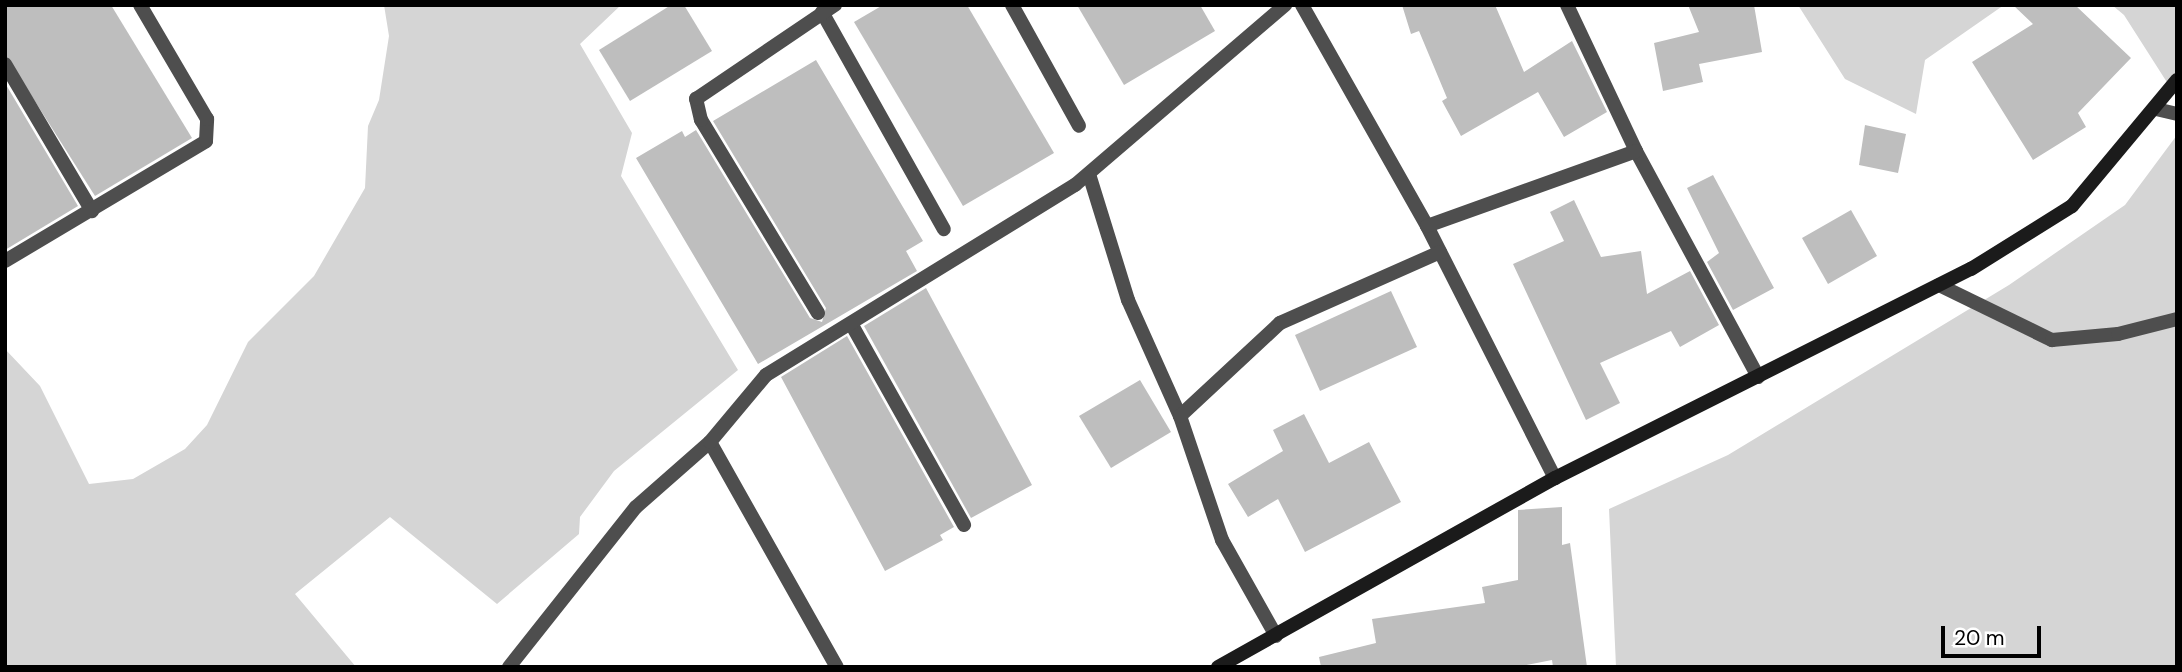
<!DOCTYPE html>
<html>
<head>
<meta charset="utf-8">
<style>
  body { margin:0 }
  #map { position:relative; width:2182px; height:672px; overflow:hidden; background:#fff; font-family:"DM Sans",sans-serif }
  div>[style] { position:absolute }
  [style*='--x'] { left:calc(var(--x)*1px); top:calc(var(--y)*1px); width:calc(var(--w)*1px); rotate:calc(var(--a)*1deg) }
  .green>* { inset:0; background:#d5d5d5 }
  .building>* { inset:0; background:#bebebe }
  .lane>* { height:14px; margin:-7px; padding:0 7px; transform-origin:7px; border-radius:7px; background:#4e4e4e }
  .street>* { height:14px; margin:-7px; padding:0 7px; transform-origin:7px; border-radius:7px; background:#4e4e4e }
  .secondary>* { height:14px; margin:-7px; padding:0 7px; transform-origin:7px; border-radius:7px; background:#1b1b1b }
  span { translate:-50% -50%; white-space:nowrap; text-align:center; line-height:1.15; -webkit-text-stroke:5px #fff; paint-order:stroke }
  .frame { position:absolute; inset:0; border:7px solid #000; pointer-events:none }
  .scale { position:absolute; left:1941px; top:626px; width:100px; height:32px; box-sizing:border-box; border:4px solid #000; border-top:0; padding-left:9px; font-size:21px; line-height:24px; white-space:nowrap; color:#000; -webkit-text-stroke:5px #fff; paint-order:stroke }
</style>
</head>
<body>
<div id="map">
  <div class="green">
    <div style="clip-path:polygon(384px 5px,621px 5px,580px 44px,632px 133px,621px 176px,738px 370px,614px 471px,580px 517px,579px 534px,497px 604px,390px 517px,295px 594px,356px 667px,5px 667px,5px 349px,40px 386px,89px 484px,133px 479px,185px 449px,207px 425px,248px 342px,314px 276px,365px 188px,368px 126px,379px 100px,389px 36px)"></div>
    <div style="clip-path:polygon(1798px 5px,2004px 5px,1925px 60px,1916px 114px,1845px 79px)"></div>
    <div style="clip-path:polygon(2112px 5px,2177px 5px,2177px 98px,2124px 15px)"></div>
    <div style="clip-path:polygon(2177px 135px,2177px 667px,1616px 667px,1609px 509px,1728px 455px,2009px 285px,2125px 205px)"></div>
  </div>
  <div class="building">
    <div style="clip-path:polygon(5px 5px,111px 5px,192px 138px,95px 196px,5px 54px)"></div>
    <div style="clip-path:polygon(671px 5px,684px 5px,712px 51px,630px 101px,599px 50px)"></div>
    <div style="clip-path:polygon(883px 5px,967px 5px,1054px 153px,963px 206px,854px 22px)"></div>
    <div style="clip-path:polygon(1077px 5px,1200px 5px,1215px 31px,1124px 85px)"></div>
    <div style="clip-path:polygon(1402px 5px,1495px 5px,1524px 72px,1572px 41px,1607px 112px,1564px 137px,1538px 92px,1461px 136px,1442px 101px,1447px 98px,1419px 31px,1411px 34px)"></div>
    <div style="clip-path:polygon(1688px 5px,1754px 5px,1762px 52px,1699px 64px,1703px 82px,1663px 91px,1654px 43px,1699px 32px)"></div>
    <div style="clip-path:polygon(2013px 5px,2075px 5px,2131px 58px,2078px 113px,2086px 127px,2033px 160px,1972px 62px,2033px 24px)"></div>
    <div style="clip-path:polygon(816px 60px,923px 241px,906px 251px,917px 271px,758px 364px,636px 158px,682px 131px,685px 137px,696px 130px,810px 318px,822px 322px,826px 308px,713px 121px)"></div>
    <div style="clip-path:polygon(5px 83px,78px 206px,5px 250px)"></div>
    <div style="clip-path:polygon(1865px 125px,1906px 134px,1898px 173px,1859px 165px)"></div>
    <div style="clip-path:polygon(1713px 175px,1774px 288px,1733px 310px,1707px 262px,1719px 253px,1687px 188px)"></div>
    <div style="clip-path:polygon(1574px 200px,1601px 257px,1641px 251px,1647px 294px,1690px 271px,1719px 325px,1680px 347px,1671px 331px,1600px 363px,1620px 403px,1586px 420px,1513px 264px,1564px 241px,1550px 212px)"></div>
    <div style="clip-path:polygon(1851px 210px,1877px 256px,1828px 284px,1802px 238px)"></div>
    <div style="clip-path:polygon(926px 288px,1032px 485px,971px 518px,864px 326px)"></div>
    <div style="clip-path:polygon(1391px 291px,1417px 347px,1320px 391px,1295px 335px)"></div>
    <div style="clip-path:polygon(847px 336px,954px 527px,940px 535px,943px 540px,885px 571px,781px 377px)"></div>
    <div style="clip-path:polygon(1140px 380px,1171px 432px,1111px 468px,1079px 416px)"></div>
    <div style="clip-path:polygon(1304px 414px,1329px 463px,1369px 442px,1401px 502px,1305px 552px,1278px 499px,1248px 517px,1228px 484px,1283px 451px,1273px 430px)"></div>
    <div style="clip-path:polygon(1562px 507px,1562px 545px,1570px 543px,1587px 667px,1553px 667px,1552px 660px,1516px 667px,1321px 667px,1319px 657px,1376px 643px,1372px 619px,1485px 603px,1482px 587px,1518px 580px,1518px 510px)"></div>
  </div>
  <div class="lane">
    <div style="--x:2156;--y:109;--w:22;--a:13"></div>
    <div style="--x:1939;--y:285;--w:126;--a:26"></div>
    <div style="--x:2052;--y:340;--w:66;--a:-5.2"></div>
    <div style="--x:2118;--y:334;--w:61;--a:-14.3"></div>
  </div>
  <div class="street">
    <div style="--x:1012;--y:5;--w:138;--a:61"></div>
    <div style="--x:1302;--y:5;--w:254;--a:60.5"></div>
    <div style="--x:1427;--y:226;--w:283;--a:63.1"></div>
    <div style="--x:1567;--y:5;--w:161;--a:64.7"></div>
    <div style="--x:1636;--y:151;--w:257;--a:61.6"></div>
    <div style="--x:822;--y:12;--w:249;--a:60.7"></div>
    <div style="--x:5;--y:64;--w:171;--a:59.4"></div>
    <div style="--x:1089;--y:174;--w:132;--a:72.8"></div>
    <div style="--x:1128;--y:300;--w:127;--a:65.9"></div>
    <div style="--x:1180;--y:416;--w:131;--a:71.3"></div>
    <div style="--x:1222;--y:540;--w:110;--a:60.6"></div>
    <div style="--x:1427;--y:226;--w:222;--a:-19.7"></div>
    <div style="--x:5;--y:261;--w:234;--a:-30.8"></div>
    <div style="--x:206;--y:141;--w:22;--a:-87"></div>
    <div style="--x:207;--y:119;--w:132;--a:-120.4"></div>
    <div style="--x:818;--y:313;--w:226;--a:-121.2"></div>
    <div style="--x:701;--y:120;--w:22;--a:-103"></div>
    <div style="--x:696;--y:99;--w:168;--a:-34.1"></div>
    <div style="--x:853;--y:327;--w:227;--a:60.7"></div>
    <div style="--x:1180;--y:416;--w:137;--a:-42.9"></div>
    <div style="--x:1280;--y:323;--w:175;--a:-23.9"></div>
    <div style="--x:710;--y:442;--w:258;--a:60.6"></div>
    <div style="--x:509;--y:667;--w:204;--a:-51.6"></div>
    <div style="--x:636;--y:507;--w:98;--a:-41.3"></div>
    <div style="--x:710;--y:442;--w:87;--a:-50.1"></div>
    <div style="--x:766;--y:375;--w:363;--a:-31.6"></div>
    <div style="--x:1075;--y:185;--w:277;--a:-40.6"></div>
  </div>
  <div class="secondary">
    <div style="--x:1218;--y:667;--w:386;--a:-29.3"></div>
    <div style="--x:1555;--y:478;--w:466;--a:-26.7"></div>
    <div style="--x:1971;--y:269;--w:119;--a:-32"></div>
    <div style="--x:2072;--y:206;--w:164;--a:-50.2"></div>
  </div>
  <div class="frame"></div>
  <div class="scale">20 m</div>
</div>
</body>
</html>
